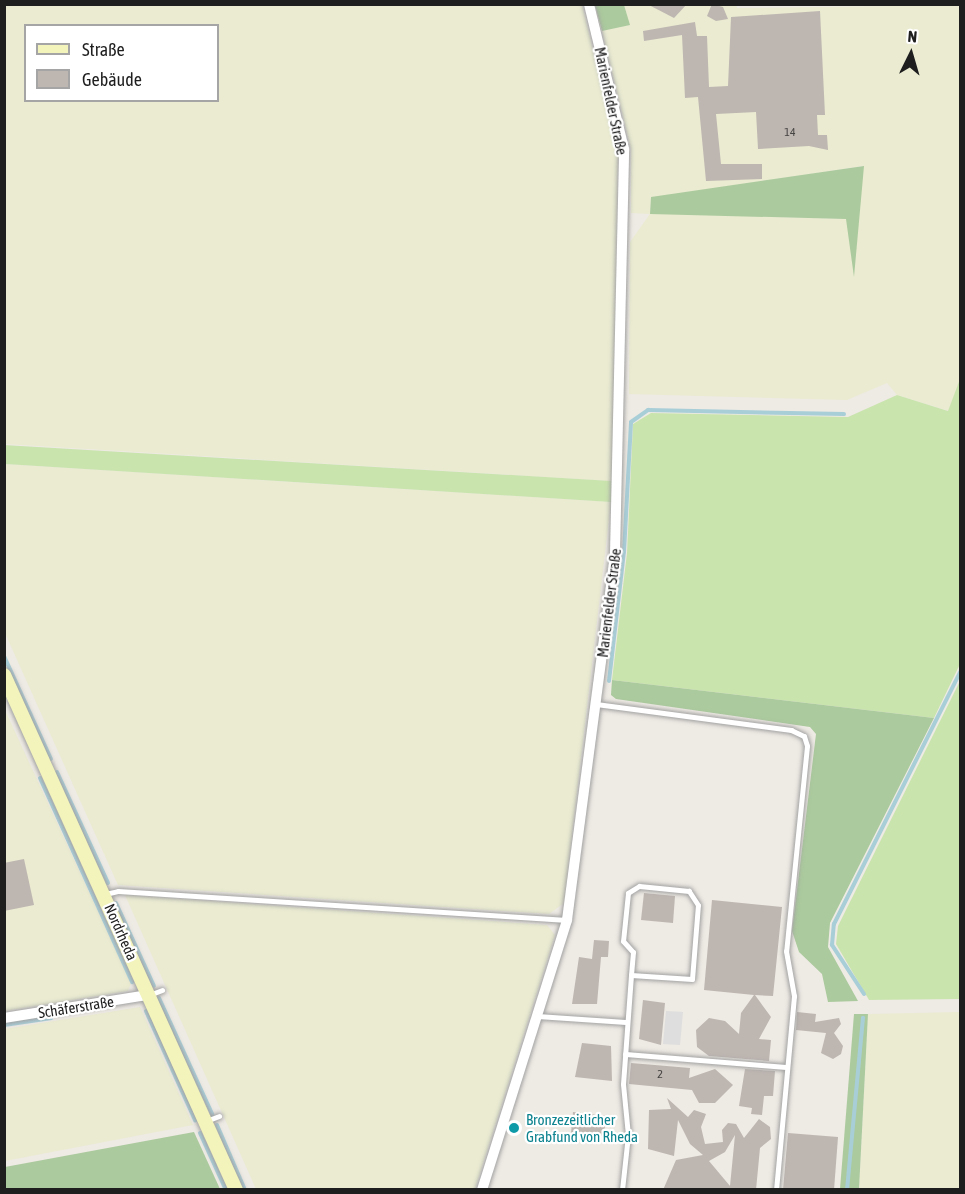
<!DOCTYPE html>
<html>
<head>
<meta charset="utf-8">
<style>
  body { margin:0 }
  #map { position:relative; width:965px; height:1194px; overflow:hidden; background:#eeeae4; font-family:"Asap Condensed",sans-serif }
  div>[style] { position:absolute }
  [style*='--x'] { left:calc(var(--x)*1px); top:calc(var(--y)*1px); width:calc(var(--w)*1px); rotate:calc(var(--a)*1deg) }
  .farmland>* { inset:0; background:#eaebd1 }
  .grass>* { inset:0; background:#cae4ae }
  .forest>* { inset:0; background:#abca9d }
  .parking>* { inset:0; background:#dedede }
  .stream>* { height:4px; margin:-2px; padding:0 2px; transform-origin:2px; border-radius:2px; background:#a8ced8 }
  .building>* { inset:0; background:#beb6b1 }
  .roads { filter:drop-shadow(0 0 2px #a2a2a2) drop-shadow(0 0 2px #a2a2a2) }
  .lane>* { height:5px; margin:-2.5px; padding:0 2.5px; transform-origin:2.5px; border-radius:2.5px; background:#fff }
  .street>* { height:10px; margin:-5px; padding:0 5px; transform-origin:5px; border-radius:5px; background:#fff }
  .secondary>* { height:14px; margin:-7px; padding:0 7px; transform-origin:7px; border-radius:7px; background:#f2f4bc }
  .dots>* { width:16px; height:16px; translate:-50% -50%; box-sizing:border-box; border:3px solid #fff; border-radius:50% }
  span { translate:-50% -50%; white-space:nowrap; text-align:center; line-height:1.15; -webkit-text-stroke:4.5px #fff; paint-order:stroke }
  .number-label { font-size:12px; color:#464443 }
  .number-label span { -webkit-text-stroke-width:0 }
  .street-label { font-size:15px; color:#1e1e1e }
  .culture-label { font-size:15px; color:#0d838f }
  .left { translate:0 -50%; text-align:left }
  .frame { position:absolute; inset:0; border:6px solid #1e1e1e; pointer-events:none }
  .legend { position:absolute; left:24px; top:24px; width:195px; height:78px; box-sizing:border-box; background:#fff; border:2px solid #a5a5a5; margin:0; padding:8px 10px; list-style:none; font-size:18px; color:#1e1e1e }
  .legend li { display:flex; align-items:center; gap:12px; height:30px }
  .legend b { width:30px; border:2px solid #a5a5a5 }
  .north { position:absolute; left:881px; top:24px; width:60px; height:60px; -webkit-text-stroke:4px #fff; paint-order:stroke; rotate:5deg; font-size:16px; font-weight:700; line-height:24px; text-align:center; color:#1e1e1e }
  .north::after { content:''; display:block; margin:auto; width:21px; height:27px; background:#1e1e1e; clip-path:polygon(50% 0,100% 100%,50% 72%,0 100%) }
</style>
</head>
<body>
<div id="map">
  <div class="farmland">
    <div style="clip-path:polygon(evenodd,736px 4px,737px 8px,960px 5px,960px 379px,949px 411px,897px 395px,887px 383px,847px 400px,629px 394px,630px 242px,650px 214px,631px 213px,631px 149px,602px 31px,629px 25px,624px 5px,736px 4px,863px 166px,854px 273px,847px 219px,650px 213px,651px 198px,863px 166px)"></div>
    <div style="clip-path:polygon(evenodd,4px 5px,582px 5px,618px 151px,612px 481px,5px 444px,4px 5px,26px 26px,218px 26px,218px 100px,26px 100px,26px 26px)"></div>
    <div style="clip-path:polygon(4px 464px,611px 502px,564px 903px,549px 914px,118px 885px,5px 633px)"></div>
    <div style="clip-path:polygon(4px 708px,131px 983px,128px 991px,5px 1011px)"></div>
    <div style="clip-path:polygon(125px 895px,547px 925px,555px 935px,475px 1189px,256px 1189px)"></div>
    <div style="clip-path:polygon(140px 1007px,193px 1125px,5px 1161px,5px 1029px)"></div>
    <div style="clip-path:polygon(960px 1012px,960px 1189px,859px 1190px,868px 1014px)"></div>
  </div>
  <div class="grass">
    <div style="clip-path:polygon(960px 379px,960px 664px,934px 718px,612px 680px,627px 553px,633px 424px,651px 413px,848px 417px,897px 395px,948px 411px)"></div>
    <div style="clip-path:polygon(4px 445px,612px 481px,611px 502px,5px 464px)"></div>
    <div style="clip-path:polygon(960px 681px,960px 999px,869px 1000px,836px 944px,838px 926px)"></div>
  </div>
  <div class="forest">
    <div style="clip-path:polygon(595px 5px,624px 5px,630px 25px,602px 31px)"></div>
    <div style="clip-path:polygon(864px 166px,854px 277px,846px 219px,650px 214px,651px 197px)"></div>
    <div style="clip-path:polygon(612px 680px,934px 718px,830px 923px,828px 947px,858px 1001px,828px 1002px,822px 974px,799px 952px,792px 931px,816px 734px,810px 727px,616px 699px,611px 695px)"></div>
    <div style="clip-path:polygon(854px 1014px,868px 1014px,859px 1189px,840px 1189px)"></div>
    <div style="clip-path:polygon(194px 1132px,220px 1189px,5px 1189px,5px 1167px)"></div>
  </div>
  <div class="parking">
    <div style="clip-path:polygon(666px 1011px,683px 1012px,680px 1045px,663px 1044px)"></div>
  </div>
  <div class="stream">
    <div style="--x:4;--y:656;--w:113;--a:65.5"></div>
    <div style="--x:609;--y:681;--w:130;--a:-83.4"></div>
    <div style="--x:624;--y:552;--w:130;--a:-86.9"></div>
    <div style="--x:631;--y:422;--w:21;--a:-35"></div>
    <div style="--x:648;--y:410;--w:196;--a:1.2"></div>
    <div style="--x:57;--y:772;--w:122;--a:65.3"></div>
    <div style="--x:40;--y:778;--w:224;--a:65.7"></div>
    <div style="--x:116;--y:903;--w:91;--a:65.4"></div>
    <div style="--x:864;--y:994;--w:59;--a:-123.1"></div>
    <div style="--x:832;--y:945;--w:21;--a:-85"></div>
    <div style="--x:834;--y:924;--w:282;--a:-63.4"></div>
    <div style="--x:159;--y:998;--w:128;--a:65.4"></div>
    <div style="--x:146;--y:1011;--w:120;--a:65.8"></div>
    <div style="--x:4;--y:1025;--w:48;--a:-8.5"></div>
    <div style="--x:217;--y:1125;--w:71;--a:66.7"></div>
    <div style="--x:200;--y:1133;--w:63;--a:65.5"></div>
    <div style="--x:847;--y:1190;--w:173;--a:-84.7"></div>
  </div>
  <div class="building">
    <div style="clip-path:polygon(647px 4px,687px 4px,674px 18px)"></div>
    <div style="clip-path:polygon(712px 4px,723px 7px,728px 19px,716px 21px,707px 16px)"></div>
    <div style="clip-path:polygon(820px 11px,825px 115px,817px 115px,818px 135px,827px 135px,828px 150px,809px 146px,758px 149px,756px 112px,716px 114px,721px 164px,762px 164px,762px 179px,706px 181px,698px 97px,685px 98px,682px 35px,644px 41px,643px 31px,695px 22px,697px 36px,707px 36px,709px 87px,728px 86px,731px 17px)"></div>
    <div style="clip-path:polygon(24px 859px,34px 905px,4px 911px,4px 863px)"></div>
    <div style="clip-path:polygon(644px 893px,675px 896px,673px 923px,641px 920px)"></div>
    <div style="clip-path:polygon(712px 900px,782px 907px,773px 996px,755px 995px,771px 1017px,759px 1039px,771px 1040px,769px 1061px,709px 1056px,697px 1047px,696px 1030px,709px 1018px,725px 1021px,739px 1034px,741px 1013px,754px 995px,704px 990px)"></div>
    <div style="clip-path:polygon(594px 940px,609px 941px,608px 957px,601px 957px,597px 1004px,572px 1004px,579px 957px,592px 959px)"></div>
    <div style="clip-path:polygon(643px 1000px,665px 1003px,661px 1045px,639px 1039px)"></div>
    <div style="clip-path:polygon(797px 1012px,816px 1014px,815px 1022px,839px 1018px,841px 1024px,834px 1033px,843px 1046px,841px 1054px,833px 1059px,821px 1053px,826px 1033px,796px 1030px)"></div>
    <div style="clip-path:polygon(582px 1043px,611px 1046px,612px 1081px,575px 1077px)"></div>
    <div style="clip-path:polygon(631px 1063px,690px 1068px,689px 1078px,715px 1069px,733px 1085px,715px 1103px,699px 1103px,692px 1090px,629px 1084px)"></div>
    <div style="clip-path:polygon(745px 1069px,775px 1071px,773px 1096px,764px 1096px,762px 1115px,751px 1114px,752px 1108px,739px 1106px)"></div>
    <div style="clip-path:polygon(evenodd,667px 1098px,688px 1117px,694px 1110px,706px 1114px,701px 1127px,705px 1144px,723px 1142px,722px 1130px,728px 1123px,736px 1124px,744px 1138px,759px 1119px,770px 1127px,771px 1139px,760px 1148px,756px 1190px,663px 1190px,676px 1160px,703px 1155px,690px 1144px,678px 1120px,674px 1156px,648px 1149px,649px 1110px,671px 1109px,667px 1098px,735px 1135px,730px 1186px,709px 1161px,725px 1152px,735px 1135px)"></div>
    <div style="clip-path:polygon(573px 1112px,606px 1116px,604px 1136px,571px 1133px)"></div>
    <div style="clip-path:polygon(788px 1133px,838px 1137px,834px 1190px,783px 1190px)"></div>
  </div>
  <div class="roads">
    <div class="lane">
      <div style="--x:596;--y:704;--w:197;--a:7.6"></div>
      <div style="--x:791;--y:730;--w:14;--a:25"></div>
      <div style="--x:804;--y:736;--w:10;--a:73"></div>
      <div style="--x:807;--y:746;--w:206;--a:95.8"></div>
      <div style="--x:786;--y:951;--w:46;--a:79.9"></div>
      <div style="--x:794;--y:996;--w:195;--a:95.3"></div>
      <div style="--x:105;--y:894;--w:13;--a:-13"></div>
      <div style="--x:118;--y:891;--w:450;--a:3.7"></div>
      <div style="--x:149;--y:995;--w:14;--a:-21"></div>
      <div style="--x:536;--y:1016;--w:91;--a:3.8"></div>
      <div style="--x:625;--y:1054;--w:162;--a:4.6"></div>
      <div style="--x:206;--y:1121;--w:14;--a:-21"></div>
      <div style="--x:622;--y:1190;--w:55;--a:-83.8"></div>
      <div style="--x:628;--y:1135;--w:51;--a:-95.6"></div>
      <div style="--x:623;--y:1084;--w:109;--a:-85.8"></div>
      <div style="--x:631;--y:975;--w:61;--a:3.8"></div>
      <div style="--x:692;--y:979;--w:74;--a:-85.4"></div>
      <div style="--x:698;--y:905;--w:17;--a:-123"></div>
      <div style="--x:689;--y:891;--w:50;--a:-174.3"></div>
      <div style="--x:639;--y:886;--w:13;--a:148"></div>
      <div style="--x:628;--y:893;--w:48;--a:95.9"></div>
      <div style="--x:623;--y:941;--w:15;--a:48"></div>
      <div style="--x:633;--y:952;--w:23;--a:95"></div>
    </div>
    <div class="street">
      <div style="--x:4;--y:1018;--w:146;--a:-9.1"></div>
      <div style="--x:482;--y:1190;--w:283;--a:-72.5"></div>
      <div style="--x:567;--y:920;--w:370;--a:-82.5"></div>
      <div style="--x:615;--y:553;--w:404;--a:-88.7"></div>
      <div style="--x:624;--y:149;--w:149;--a:-103.6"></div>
    </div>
    <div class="secondary">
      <div style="--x:4;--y:675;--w:565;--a:65.75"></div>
    </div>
  </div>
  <div class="dots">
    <div style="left:514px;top:1128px;background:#0f9aa8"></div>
  </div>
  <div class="number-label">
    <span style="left:790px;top:133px">14</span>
    <span style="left:660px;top:1075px">2</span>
  </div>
  <div class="street-label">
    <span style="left:611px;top:101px;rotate:78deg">Marienfelder Straße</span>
    <span style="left:609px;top:603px;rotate:-83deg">Marienfelder Straße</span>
    <span style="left:121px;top:932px;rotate:66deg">Nordrheda</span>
    <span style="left:76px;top:1007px;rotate:-9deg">Schäferstraße</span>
  </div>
  <div class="culture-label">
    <span class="left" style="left:526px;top:1128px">Bronzezeitlicher<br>Grabfund von Rheda</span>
  </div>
  <div class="frame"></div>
  <ul class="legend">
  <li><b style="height:8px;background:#f2f4bc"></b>Straße</li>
  <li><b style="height:16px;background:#beb6b1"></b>Gebäude</li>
  </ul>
  <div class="north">N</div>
</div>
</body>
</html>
